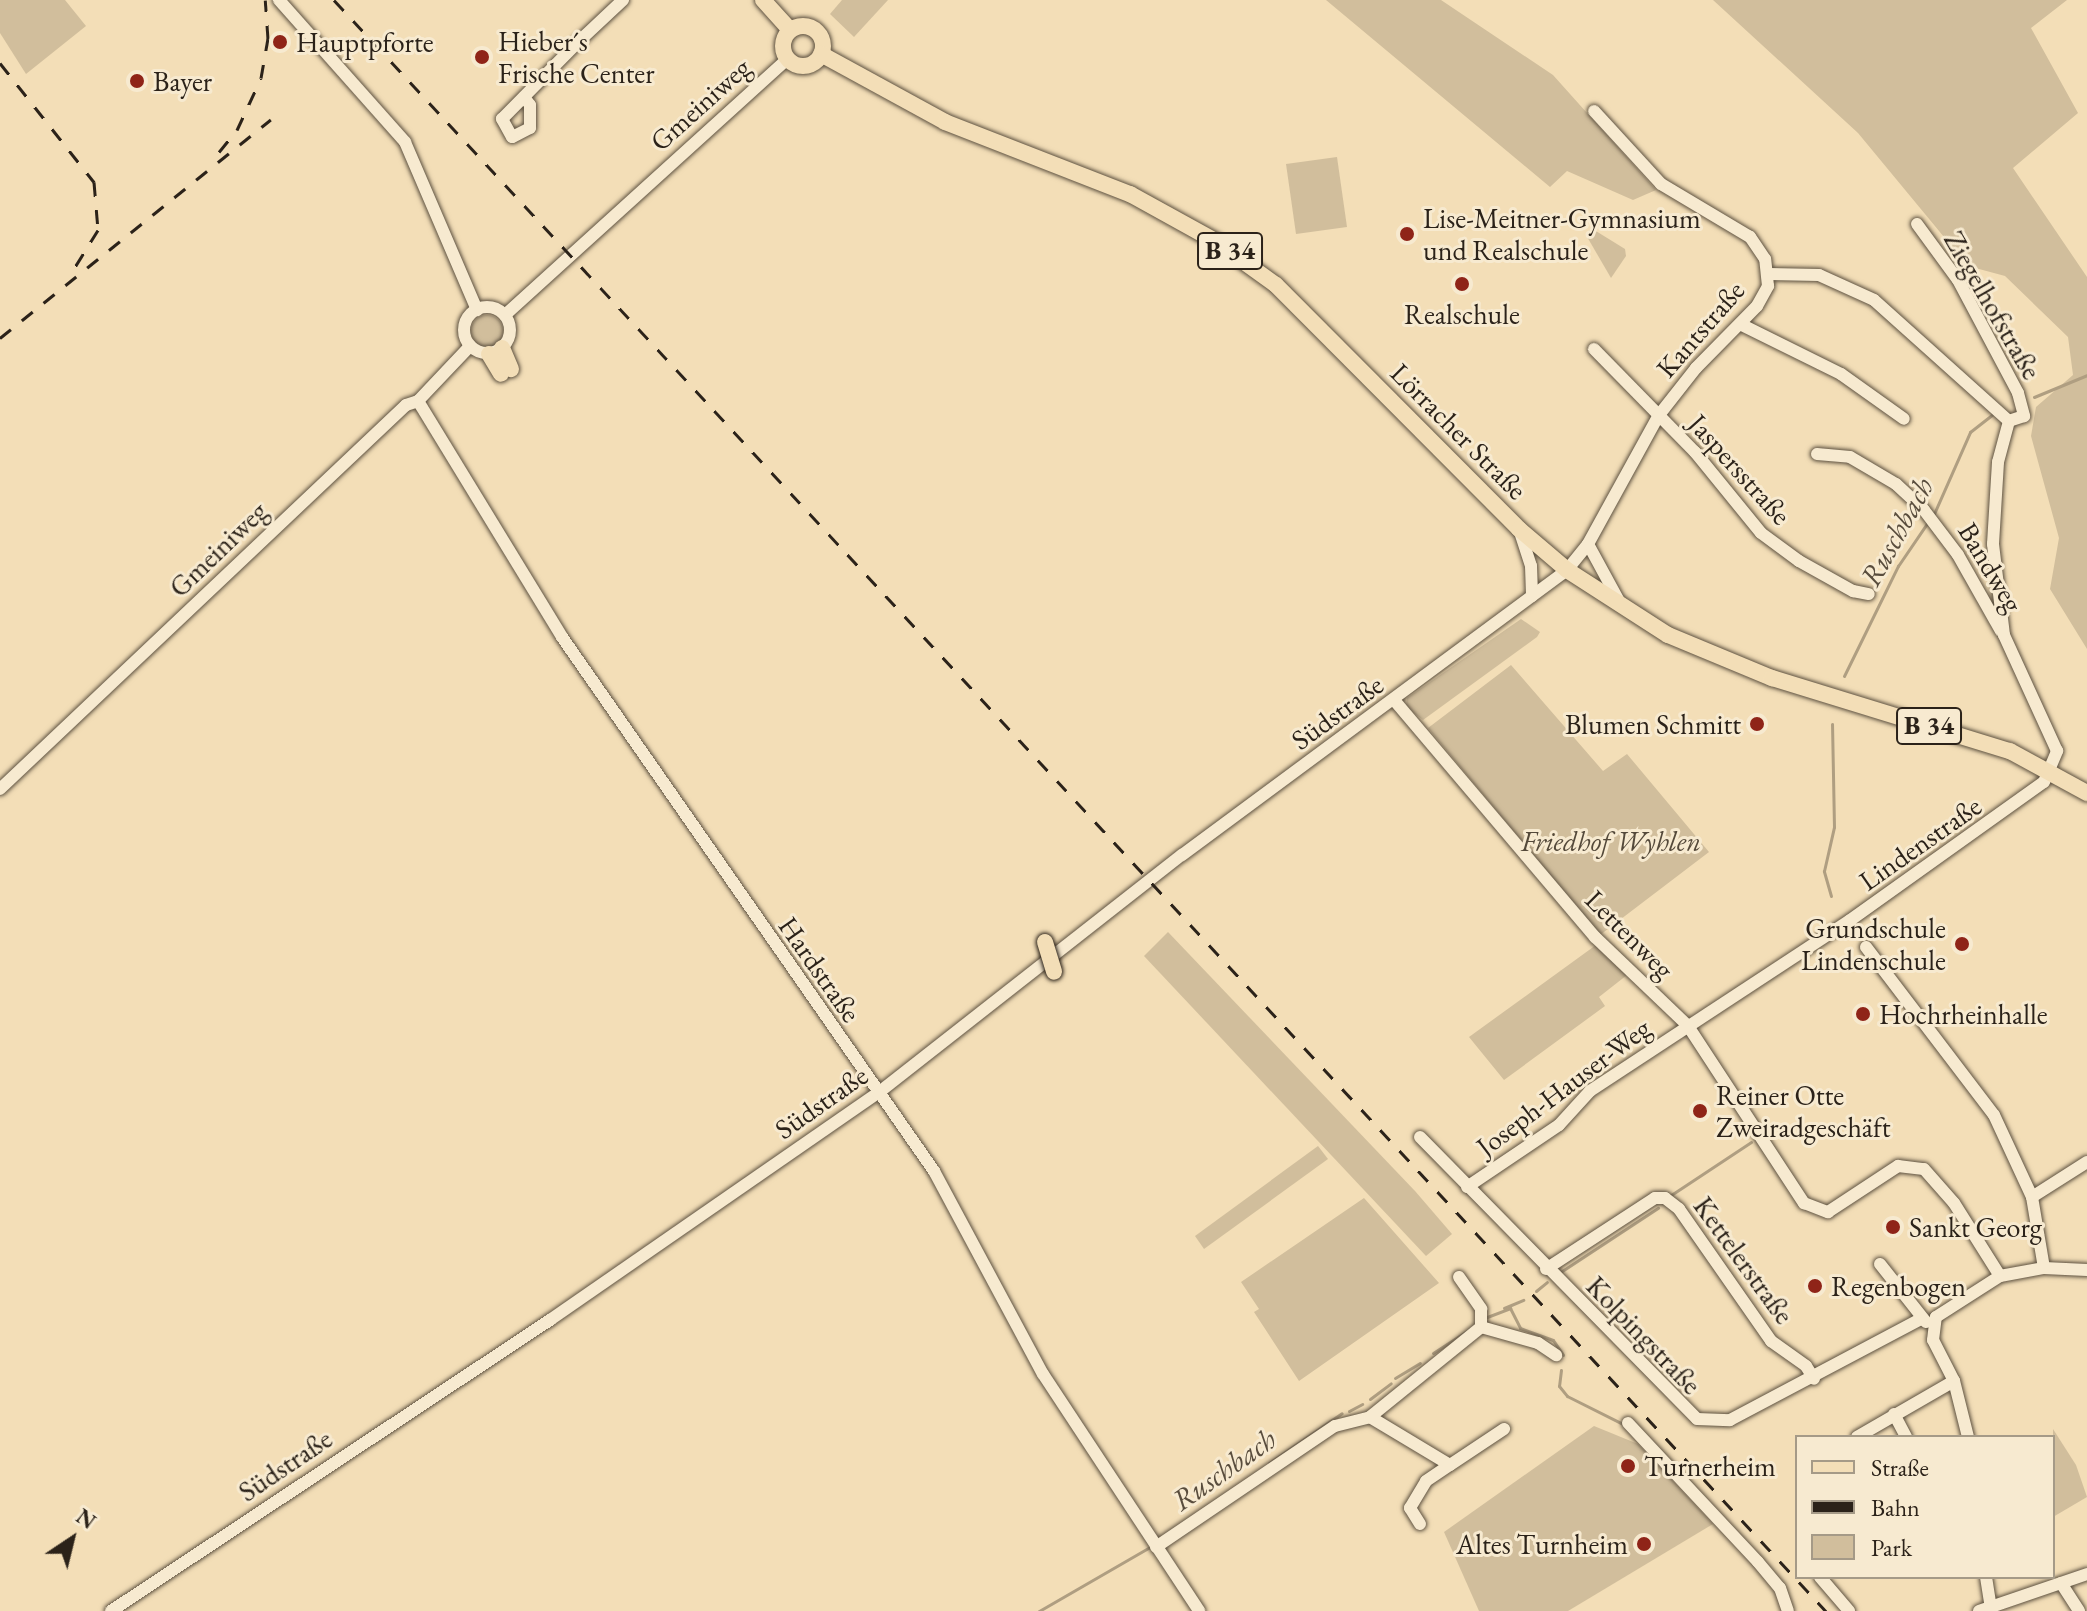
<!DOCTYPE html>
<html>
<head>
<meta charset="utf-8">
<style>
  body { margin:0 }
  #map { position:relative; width:2087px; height:1611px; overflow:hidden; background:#f3deb7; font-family:"EB Garamond",serif }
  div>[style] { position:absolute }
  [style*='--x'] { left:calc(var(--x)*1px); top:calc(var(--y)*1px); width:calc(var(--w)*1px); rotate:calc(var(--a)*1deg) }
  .green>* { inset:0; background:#d1be9c }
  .round { border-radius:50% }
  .stream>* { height:3px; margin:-1.5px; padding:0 1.5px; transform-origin:1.5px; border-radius:1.5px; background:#af9e81 }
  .roads { filter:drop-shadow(0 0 2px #5d5140) drop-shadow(0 0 2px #5d5140) }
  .minor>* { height:12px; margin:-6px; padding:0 6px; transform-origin:6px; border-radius:6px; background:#f7ead0 }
  .minor>.ring { margin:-6px; padding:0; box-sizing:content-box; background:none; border:12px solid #f7ead0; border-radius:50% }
  .major>* { height:16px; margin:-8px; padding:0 8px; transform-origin:8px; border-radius:8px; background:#f3deb7 }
  .major>.ring { margin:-8px; padding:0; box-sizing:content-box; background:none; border:16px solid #f3deb7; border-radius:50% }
  .rail>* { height:3px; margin-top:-1.5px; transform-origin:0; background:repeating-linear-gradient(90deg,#2b2219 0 14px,transparent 0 28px) }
  .bridges { filter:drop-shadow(0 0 2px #2b2219) drop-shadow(0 0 2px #2b2219) }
  .major-bridge>* { height:16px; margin:-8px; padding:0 8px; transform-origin:8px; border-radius:8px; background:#f3deb7 }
  .dots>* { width:22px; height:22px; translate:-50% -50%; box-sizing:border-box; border:4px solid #f7ead0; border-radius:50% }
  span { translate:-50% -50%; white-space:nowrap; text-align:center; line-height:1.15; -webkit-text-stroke:6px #f7ead0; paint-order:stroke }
  .shield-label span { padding:2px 6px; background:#f7ead0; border:2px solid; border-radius:6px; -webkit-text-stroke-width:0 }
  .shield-label { font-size:26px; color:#2b2219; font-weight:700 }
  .poi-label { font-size:28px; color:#2b2219 }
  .left { translate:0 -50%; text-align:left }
  .right { translate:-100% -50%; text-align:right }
  .street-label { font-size:28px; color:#2b2219 }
  .park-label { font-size:28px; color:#54493a; font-style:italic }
  .water-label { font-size:30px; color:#594d3d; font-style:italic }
  .legend { position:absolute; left:1795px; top:1435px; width:260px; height:144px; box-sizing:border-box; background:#f7ead0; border:2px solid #a59a87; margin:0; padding:10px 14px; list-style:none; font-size:24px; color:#2b2219 }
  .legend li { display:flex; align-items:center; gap:16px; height:40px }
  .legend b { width:40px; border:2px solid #a59a87 }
  .north { position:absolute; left:32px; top:1499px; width:80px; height:80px; -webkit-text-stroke:6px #f7ead0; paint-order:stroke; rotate:35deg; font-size:22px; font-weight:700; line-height:32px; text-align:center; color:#2b2219 }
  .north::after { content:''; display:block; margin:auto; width:28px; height:36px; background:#2b2219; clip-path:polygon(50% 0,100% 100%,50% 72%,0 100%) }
</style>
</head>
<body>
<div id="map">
  <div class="green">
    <div style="clip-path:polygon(0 0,65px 0,86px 26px,26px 74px,0 33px)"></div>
    <div style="clip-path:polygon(842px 0,888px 0,854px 37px,830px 14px)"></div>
    <div style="clip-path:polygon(1326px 0,1441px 0,1553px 75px,1656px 190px,1633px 200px,1567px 171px,1550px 187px)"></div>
    <div style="clip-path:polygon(1713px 0,2067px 0,2031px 28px,2078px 113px,2013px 168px,2087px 277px,2087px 649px,2050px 589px,2059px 538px,2031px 436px,2036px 407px,2073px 375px,2068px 337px,2005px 276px,1968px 266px,1858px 133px)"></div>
    <div style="clip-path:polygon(1337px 157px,1347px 227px,1296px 234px,1286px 164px)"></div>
    <div style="clip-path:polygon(1591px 228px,1625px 249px,1626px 256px,1611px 278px,1586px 235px)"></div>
    <div class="round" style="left:471px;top:315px;width:32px;height:32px"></div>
    <div style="clip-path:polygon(1521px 619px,1540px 632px,1537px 637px,1423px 720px,1406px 707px,1407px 698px)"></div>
    <div style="clip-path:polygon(1511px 665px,1603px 771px,1627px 754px,1709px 852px,1600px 935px,1428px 728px)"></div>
    <div style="clip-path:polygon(1168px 932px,1415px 1191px,1452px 1234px,1426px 1256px,1144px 956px)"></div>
    <div style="clip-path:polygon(1596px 945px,1627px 975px,1599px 997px,1605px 1006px,1504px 1080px,1469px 1037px)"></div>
    <div style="clip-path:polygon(1318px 1146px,1328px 1159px,1204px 1249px,1195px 1236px)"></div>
    <div style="clip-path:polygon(1364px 1198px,1439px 1283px,1299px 1381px,1254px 1312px,1259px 1309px,1241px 1282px)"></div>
    <div style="clip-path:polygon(1594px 1426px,1638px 1444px,1713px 1524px,1568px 1611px,1479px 1611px,1444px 1532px)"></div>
    <div style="clip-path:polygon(2053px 1429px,2076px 1465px,2087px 1497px,2053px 1517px)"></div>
  </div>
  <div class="stream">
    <div style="--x:2034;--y:397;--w:57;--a:-22.5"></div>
    <div style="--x:1933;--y:516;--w:92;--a:-66.2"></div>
    <div style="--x:1970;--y:432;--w:28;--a:-38"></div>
    <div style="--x:1844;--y:676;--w:123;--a:-63.9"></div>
    <div style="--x:1898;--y:566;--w:53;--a:-55.7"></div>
    <div style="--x:1831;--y:896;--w:26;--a:-106"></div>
    <div style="--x:1824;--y:871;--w:45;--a:-77.2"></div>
    <div style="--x:1834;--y:827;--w:103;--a:-91.1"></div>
    <div style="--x:1763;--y:1130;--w:9;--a:-32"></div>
    <div style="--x:1671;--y:1195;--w:96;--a:-33.5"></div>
    <div style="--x:1562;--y:1271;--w:115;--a:-33.3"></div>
    <div style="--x:1536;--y:1291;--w:14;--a:-39"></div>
    <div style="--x:1504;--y:1308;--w:21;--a:-23"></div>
    <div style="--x:1487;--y:1317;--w:25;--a:-21"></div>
    <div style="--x:1510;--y:1308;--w:22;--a:63"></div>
    <div style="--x:1520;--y:1328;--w:35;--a:20"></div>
    <div style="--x:1553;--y:1340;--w:18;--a:56"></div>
    <div style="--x:1433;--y:1353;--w:40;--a:-32.9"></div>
    <div style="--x:1561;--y:1370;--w:16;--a:97"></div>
    <div style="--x:1559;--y:1386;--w:13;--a:51"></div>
    <div style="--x:1567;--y:1396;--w:65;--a:26.6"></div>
    <div style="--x:1395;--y:1378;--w:29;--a:-31"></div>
    <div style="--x:1370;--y:1399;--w:26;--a:-37"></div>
    <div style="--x:1349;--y:1411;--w:15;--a:-28"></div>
    <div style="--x:1269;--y:1463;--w:88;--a:-34.4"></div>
    <div style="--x:1039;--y:1611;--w:126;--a:-30"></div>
  </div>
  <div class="roads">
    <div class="minor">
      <div style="--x:279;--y:0;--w:190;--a:48.4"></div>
      <div style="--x:405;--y:142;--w:183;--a:66.8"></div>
      <div style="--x:524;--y:97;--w:10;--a:53"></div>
      <div style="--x:530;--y:105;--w:23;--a:90"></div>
      <div style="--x:530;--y:128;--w:20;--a:153"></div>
      <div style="--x:512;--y:137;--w:21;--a:-119"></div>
      <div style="--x:502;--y:119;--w:104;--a:-45.4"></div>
      <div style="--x:575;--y:45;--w:66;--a:-43.2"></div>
      <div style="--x:1917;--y:224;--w:69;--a:53.8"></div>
      <div style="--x:1958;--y:280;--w:128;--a:62"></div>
      <div style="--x:2018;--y:393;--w:24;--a:75"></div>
      <div style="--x:2024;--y:416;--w:16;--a:162"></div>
      <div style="--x:1769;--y:274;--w:50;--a:1.1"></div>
      <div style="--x:1819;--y:275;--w:60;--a:24.4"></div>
      <div style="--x:1874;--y:300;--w:181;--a:41.9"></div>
      <div class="ring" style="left:464px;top:307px;width:34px;height:34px"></div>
      <div style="--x:505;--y:315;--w:381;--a:-42.2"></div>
      <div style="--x:1740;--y:324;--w:113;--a:26.3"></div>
      <div style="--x:1841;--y:374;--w:77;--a:35.5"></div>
      <div style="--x:1594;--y:349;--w:144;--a:45.6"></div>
      <div style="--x:1695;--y:452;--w:104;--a:50.8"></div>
      <div style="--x:1761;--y:533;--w:47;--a:36.4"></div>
      <div style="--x:1799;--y:561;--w:62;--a:29.1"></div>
      <div style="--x:1853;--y:591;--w:16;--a:11"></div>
      <div style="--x:418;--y:401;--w:276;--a:58.6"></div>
      <div style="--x:562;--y:637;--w:651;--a:55.14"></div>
      <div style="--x:934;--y:1171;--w:230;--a:61.8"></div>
      <div style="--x:1043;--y:1374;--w:284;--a:56.6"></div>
      <div style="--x:1817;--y:454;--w:33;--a:5"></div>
      <div style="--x:1850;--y:457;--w:53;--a:30.4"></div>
      <div style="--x:1896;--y:484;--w:38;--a:43"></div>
      <div style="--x:1924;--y:510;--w:56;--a:52.9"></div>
      <div style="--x:1958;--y:555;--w:87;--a:60.5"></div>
      <div style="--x:1519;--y:529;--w:39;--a:72"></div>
      <div style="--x:1531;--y:566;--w:30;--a:88"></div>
      <div style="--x:1588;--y:544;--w:65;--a:61.5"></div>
      <div style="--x:1394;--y:700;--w:311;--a:49.7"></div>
      <div style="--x:1595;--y:937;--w:129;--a:43.7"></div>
      <div style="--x:1688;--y:1026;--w:212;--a:56.8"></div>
      <div style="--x:1804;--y:1203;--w:26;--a:21"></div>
      <div style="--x:1828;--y:1212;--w:84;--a:-33.3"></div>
      <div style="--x:1898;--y:1166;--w:26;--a:7"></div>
      <div style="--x:1924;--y:1169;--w:45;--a:48.6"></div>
      <div style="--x:1954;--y:1203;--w:86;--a:57.8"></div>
      <div style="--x:0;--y:789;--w:559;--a:-43.4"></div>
      <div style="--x:406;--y:405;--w:13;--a:-18"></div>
      <div style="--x:418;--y:401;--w:76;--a:-46.6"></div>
      <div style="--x:1866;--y:947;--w:211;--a:52.7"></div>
      <div style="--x:1994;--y:1115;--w:90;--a:65.1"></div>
      <div style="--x:2032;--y:1197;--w:72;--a:80.4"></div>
      <div style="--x:1420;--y:1137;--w:395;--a:45.5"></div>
      <div style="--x:1697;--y:1419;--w:33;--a:2"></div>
      <div style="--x:1730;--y:1420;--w:214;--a:-27.9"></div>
      <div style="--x:1467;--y:1187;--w:111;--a:-34"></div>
      <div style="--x:1559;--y:1125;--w:46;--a:-47.6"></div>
      <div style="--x:1590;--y:1091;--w:310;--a:-33.3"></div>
      <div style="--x:1849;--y:921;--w:239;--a:-35.5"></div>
      <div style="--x:2044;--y:782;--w:34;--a:-67"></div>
      <div style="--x:2057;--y:751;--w:128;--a:-114.6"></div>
      <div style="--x:2004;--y:635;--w:92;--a:-96.9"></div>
      <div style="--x:1993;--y:544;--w:82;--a:-86.5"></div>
      <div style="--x:1998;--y:462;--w:42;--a:-75"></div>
      <div style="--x:2032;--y:1197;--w:65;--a:-32.5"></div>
      <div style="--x:1880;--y:1264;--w:74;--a:51.6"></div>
      <div style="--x:1546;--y:1269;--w:130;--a:-33.1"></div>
      <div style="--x:1655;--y:1198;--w:10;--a:0"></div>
      <div style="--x:1665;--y:1198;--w:18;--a:38"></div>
      <div style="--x:1679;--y:1209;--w:161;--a:55.1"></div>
      <div style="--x:1771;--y:1341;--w:43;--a:35.5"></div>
      <div style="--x:1806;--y:1366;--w:15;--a:58"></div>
      <div style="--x:1459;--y:1277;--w:39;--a:55"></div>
      <div style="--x:1481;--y:1309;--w:18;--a:90"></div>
      <div style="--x:1481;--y:1327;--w:59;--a:15.7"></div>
      <div style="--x:1538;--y:1343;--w:22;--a:34"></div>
      <div style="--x:1894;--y:1414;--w:26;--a:62"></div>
      <div style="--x:1370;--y:1417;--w:93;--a:31"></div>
      <div style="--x:1450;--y:1465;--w:65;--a:-33.7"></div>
      <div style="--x:1628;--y:1423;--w:190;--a:46.9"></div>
      <div style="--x:1758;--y:1562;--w:34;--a:50"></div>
      <div style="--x:1780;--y:1588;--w:24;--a:71"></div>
      <div style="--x:1857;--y:1437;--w:112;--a:-30"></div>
      <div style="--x:1968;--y:1437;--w:58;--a:-104"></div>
      <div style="--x:1954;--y:1381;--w:46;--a:-117.1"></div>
      <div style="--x:1933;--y:1340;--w:23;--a:-83"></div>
      <div style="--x:1936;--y:1317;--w:76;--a:-32.6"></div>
      <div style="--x:2000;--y:1276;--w:45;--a:-10.3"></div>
      <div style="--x:2044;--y:1268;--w:43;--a:2.7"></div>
      <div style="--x:1420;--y:1524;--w:19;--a:-122"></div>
      <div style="--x:1410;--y:1508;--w:31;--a:-59"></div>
      <div style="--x:1426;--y:1481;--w:29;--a:-34"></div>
      <div style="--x:1156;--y:1547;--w:216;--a:-34.1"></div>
      <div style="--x:1335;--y:1426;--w:36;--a:-14"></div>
      <div style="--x:1370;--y:1417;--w:143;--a:-39"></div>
      <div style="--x:1820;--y:1577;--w:45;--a:49.5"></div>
      <div style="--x:1986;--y:1577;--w:31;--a:81"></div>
      <div style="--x:2061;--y:1583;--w:33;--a:57"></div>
      <div style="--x:111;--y:1611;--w:527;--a:-33.54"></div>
      <div style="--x:550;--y:1320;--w:399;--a:-34.7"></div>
      <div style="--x:878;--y:1093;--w:386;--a:-38.1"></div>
      <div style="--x:1182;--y:855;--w:479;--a:-36.5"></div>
      <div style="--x:1567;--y:570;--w:33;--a:-51"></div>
      <div style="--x:1588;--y:544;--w:147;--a:-61.2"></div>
      <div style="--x:1659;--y:415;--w:60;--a:-51.8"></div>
      <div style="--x:1696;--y:368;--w:87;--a:-45.5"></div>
      <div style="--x:1757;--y:306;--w:23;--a:-61"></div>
      <div style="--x:1768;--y:286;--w:27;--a:-96"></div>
      <div style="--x:1765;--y:259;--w:27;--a:-124"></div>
      <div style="--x:1750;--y:237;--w:104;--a:-149.2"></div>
      <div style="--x:1661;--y:184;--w:99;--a:-132.5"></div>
      <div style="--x:1979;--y:1611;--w:114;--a:-18.9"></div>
    </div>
    <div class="major">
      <div style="--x:763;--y:0;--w:40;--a:48"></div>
      <div class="ring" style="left:783px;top:26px;width:24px;height:24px"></div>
      <div style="--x:821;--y:54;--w:141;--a:28.7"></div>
      <div style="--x:945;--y:122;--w:199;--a:21.3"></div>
      <div style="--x:1130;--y:194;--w:97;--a:28.9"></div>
      <div style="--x:1215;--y:241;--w:75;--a:35.8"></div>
      <div style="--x:1276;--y:285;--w:344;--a:45.1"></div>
      <div style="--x:1519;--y:529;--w:63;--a:40.5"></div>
      <div style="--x:1567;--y:570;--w:120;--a:32.8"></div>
      <div style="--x:1668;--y:635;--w:113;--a:22.5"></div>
      <div style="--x:1772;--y:678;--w:249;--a:17.1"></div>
      <div style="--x:2010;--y:751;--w:88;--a:28.6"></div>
      <div style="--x:502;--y:348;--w:23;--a:67"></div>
      <div style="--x:489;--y:354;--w:23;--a:59"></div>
    </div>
  </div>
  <div class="rail">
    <div style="--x:334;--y:0;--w:2196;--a:47.2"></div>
    <div style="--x:0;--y:63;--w:152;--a:51.7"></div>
    <div style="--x:94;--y:182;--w:48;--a:85.2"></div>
    <div style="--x:98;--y:230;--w:44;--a:121.9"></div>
    <div style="--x:219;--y:152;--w:28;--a:-51"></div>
    <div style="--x:237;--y:130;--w:57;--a:-65.2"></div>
    <div style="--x:261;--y:78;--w:40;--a:-80"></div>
    <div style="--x:268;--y:39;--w:39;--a:-94"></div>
    <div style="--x:0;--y:338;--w:348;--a:-38.9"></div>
  </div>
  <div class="bridges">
    <div class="major-bridge">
      <div style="--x:1045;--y:942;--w:31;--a:73"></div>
    </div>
  </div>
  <div class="dots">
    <div style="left:280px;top:42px;background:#8f2418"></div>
    <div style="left:482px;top:57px;background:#8f2418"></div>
    <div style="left:137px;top:81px;background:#8f2418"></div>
    <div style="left:1407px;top:234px;background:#8f2418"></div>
    <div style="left:1462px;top:284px;background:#8f2418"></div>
    <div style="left:1757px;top:724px;background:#8f2418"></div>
    <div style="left:1962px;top:944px;background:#8f2418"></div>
    <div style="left:1863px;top:1014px;background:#8f2418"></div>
    <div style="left:1700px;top:1111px;background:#8f2418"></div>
    <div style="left:1893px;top:1227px;background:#8f2418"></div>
    <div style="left:1815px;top:1286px;background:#8f2418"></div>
    <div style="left:1628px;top:1466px;background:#8f2418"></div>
    <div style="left:1644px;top:1544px;background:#8f2418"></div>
  </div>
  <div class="shield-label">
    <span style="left:1230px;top:251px">B 34</span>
    <span style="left:1929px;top:726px">B 34</span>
  </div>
  <div class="poi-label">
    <span class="left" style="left:498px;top:57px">Hieber´s<br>Frische Center</span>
    <span class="left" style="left:296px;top:42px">Hauptpforte</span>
    <span class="left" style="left:153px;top:81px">Bayer</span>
    <span class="left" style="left:1423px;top:234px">Lise-Meitner-Gymnasium<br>und Realschule</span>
    <span style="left:1462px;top:314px">Realschule</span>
    <span class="right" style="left:1741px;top:724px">Blumen Schmitt</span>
    <span class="right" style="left:1946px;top:944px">Grundschule<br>Lindenschule</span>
    <span class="left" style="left:1879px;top:1014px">Hochrheinhalle</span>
    <span class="left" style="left:1716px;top:1111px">Reiner Otte<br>Zweiradgeschäft</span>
    <span class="left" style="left:1909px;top:1227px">Sankt Georg</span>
    <span class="left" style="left:1831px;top:1286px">Regenbogen</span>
    <span class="left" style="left:1644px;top:1466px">Turnerheim</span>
    <span class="right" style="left:1628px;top:1544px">Altes Turnheim</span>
  </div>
  <div class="street-label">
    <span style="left:700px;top:104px;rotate:-42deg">Gmeiniweg</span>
    <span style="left:1993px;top:305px;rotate:60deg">Ziegelhofstraße</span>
    <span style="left:1700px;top:329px;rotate:-49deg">Kantstraße</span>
    <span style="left:1459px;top:431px;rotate:45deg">Lörracher Straße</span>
    <span style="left:1740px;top:469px;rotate:48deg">Jaspersstraße</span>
    <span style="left:218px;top:549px;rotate:-44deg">Gmeiniweg</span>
    <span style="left:1991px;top:567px;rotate:59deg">Bandweg</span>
    <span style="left:1337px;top:712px;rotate:-36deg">Südstraße</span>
    <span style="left:1920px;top:843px;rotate:-35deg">Lindenstraße</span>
    <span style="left:1630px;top:934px;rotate:45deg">Lettenweg</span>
    <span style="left:820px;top:969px;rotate:55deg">Hardstraße</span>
    <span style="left:1563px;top:1087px;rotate:-37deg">Joseph-Hauser-Weg</span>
    <span style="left:821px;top:1102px;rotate:-35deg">Südstraße</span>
    <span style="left:1744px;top:1260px;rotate:54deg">Kettelerstraße</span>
    <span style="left:1644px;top:1335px;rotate:46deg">Kolpingstraße</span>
    <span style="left:285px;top:1465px;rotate:-34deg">Südstraße</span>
  </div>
  <div class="park-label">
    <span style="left:1611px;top:841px">Friedhof Wyhlen</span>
  </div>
  <div class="water-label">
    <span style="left:1897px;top:532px;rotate:-61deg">Ruschbach</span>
    <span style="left:1224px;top:1470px;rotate:-35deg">Ruschbach</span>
  </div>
  <ul class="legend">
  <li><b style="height:10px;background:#f3deb7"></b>Straße</li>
  <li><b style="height:10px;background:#2b2219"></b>Bahn</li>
  <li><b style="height:22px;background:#d1be9c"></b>Park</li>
  </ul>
  <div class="north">N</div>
</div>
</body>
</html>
